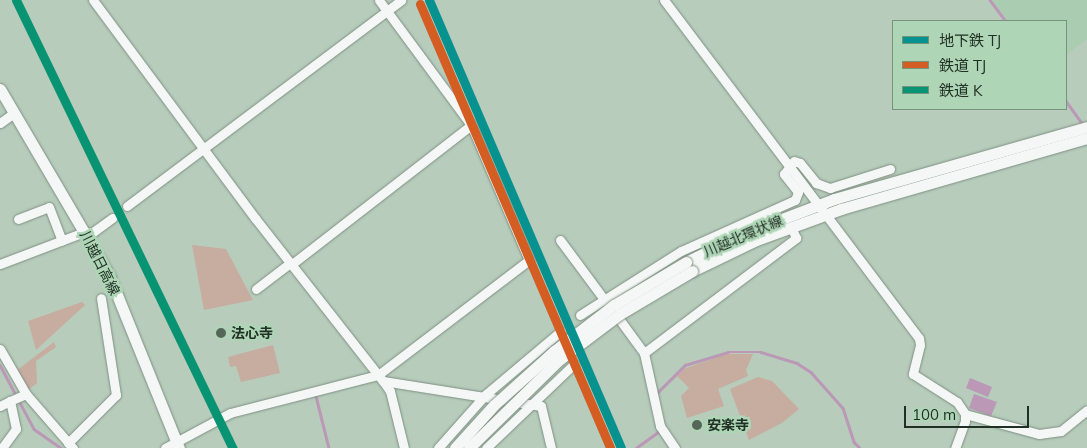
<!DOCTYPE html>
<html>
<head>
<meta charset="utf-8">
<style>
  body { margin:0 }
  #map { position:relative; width:1087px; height:448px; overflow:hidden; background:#b7ccbb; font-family:Mulish,"Noto Sans JP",sans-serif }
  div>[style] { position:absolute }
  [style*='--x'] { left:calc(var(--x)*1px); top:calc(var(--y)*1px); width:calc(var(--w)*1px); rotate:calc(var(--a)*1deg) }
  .built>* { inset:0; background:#aacdb1 }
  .green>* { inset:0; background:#c6ad9f }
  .water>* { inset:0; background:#ba98b6 }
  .stream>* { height:2.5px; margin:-1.25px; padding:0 1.25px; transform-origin:1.25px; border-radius:1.25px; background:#ba98b6 }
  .roads { filter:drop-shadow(0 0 1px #7e8f82) drop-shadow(0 0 1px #7e8f82) }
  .minor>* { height:9px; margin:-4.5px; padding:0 4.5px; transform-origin:4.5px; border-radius:4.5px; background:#f4f7f5 }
  .major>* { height:11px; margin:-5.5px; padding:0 5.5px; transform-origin:5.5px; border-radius:5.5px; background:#f4f7f5 }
  .bridges { filter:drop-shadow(0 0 1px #7e8f82) drop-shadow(0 0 1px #7e8f82) }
  .major-bridge>* { height:11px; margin:-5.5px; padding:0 5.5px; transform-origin:5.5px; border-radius:5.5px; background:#f4f7f5 }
  .rail-1>* { height:9px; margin:-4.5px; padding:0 4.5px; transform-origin:4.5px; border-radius:4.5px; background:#d35d22 }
  .rail-2>* { height:9px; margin:-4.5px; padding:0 4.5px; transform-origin:4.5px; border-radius:4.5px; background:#089373 }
  .metro-1>* { height:9px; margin:-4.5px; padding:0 4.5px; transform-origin:4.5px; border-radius:4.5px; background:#07928f }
  .dots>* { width:14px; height:14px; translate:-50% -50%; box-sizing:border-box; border:2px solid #aed5b6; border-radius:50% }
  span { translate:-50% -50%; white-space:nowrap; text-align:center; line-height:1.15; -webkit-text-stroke:5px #aed5b6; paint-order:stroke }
  .street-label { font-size:14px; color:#213024 }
  .poi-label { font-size:14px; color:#213024; font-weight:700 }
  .left { translate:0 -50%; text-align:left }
  .legend { position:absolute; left:892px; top:20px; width:175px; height:90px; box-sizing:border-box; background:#aed5b6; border:1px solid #76937c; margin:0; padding:6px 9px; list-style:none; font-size:15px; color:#213024 }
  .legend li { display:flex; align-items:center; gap:10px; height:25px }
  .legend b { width:25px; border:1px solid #76937c }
  .scale { position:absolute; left:904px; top:406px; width:125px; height:22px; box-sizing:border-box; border:2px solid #213024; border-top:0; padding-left:6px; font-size:15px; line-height:18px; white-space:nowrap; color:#213024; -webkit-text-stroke:4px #aed5b6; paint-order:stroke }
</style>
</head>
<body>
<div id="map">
  <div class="built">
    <div style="clip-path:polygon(992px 0,1087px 0,1087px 39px,1066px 55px,1066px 21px,1008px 21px)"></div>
  </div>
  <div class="green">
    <div style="clip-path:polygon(192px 245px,226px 249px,253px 300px,204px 310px)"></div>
    <div style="clip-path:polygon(82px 302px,85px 305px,36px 350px,28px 321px)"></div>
    <div style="clip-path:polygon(54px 342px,56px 347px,36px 361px,37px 383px,28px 390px,16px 371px)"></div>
    <div style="clip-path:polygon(273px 345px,280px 373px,241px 382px,236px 366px,230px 367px,228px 357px)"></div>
    <div style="clip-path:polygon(726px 354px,753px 354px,746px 370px,748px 376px,718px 389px,724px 406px,687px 418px,681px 396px,689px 388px,677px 376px,684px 369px)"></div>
    <div style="clip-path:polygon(758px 377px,772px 381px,799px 409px,782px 423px,749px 440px,730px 389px)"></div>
  </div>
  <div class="water">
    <div style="clip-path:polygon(970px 378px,992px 387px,988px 397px,966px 388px)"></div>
    <div style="clip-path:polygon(974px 394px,997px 402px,991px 416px,969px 408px)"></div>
  </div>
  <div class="stream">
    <div style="--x:990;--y:0;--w:26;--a:53"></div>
    <div style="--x:1066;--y:101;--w:29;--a:54"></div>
    <div style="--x:0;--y:365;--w:72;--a:62"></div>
    <div style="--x:34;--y:429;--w:33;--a:35"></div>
    <div style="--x:656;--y:394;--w:41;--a:-45"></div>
    <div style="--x:685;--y:365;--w:45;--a:-16.8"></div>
    <div style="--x:728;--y:352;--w:33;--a:0"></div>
    <div style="--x:761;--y:352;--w:38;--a:17"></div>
    <div style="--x:797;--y:363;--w:17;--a:33"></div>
    <div style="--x:811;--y:372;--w:48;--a:48.4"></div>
    <div style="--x:843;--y:408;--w:36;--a:72"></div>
    <div style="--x:854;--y:442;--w:8;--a:45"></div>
    <div style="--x:316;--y:396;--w:54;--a:76"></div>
    <div style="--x:636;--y:448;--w:27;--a:-36"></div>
  </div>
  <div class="roads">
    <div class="minor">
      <div style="--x:93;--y:0;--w:272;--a:53.4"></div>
      <div style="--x:255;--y:218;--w:207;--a:51.9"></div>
      <div style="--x:383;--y:381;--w:12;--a:55"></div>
      <div style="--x:390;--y:391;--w:59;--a:76.2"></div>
      <div style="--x:664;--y:0;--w:423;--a:53"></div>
      <div style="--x:919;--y:338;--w:7;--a:82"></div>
      <div style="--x:920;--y:345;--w:30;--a:104"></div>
      <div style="--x:913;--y:374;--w:52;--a:32.5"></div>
      <div style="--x:957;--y:402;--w:14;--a:56"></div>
      <div style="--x:965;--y:414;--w:7;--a:90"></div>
      <div style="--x:965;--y:421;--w:29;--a:110"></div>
      <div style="--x:0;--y:123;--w:17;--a:-36"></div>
      <div style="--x:127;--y:206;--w:343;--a:-36.9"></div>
      <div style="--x:18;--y:219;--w:33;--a:-21"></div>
      <div style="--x:49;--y:207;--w:36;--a:69"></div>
      <div style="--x:560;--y:240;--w:77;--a:53.4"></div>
      <div style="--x:0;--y:264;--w:85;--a:-20.8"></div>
      <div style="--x:79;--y:234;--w:14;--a:-8"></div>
      <div style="--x:93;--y:232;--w:24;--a:-36"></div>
      <div style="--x:292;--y:264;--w:227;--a:-37.8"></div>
      <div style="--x:256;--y:289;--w:43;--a:-37.4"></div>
      <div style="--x:614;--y:312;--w:51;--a:53.8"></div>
      <div style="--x:644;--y:353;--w:75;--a:77.6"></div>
      <div style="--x:660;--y:426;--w:27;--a:56"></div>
      <div style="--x:580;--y:315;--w:120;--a:-32.4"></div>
      <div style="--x:681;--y:251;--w:125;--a:-24.1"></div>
      <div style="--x:795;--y:200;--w:9;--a:-69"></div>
      <div style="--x:798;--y:192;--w:23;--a:-128"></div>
      <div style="--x:784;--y:174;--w:16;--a:-52"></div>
      <div style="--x:794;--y:161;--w:6;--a:18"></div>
      <div style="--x:800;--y:163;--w:26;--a:51"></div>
      <div style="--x:816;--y:183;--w:15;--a:20"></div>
      <div style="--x:830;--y:188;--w:63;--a:-17.6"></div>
      <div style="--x:0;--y:349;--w:52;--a:60"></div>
      <div style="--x:26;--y:394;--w:72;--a:49"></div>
      <div style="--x:644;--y:353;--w:191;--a:-37.1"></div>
      <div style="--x:796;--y:238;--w:12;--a:-114"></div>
      <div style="--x:383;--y:381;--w:160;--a:9"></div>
      <div style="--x:541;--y:406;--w:43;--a:76.6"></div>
      <div style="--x:0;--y:406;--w:11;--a:-27"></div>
      <div style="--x:965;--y:414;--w:77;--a:15.1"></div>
      <div style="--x:1039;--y:434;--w:22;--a:-8"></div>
      <div style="--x:1061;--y:431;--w:33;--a:-39"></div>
      <div style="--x:68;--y:443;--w:68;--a:-45"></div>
      <div style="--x:116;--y:395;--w:98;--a:-98.8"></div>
      <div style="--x:2;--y:448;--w:24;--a:-54"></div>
      <div style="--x:16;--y:429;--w:29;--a:-102"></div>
      <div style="--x:10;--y:401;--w:17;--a:-24"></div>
      <div style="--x:165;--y:448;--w:74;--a:-28.3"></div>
      <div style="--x:230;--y:413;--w:153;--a:-14.4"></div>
      <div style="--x:378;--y:375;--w:190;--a:-37.3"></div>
      <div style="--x:529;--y:260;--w:147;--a:-113.2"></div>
      <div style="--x:471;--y:125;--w:155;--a:-126.4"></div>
      <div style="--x:438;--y:448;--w:71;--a:-48.4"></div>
      <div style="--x:485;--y:395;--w:99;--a:-40.1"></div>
      <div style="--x:486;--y:448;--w:122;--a:-43.7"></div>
    </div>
    <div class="major">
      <div style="--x:0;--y:89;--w:216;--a:59.6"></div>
      <div style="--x:109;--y:275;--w:187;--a:68"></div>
      <div style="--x:686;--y:262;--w:69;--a:-25.8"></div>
      <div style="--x:748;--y:232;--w:92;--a:-21"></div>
      <div style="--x:834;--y:199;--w:263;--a:-15.9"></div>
      <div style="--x:692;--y:271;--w:69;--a:-25.8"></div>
      <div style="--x:754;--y:241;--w:93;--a:-20.2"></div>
      <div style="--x:841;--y:209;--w:256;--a:-16.1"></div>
    </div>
  </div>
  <div class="bridges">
    <div class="major-bridge">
      <div style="--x:455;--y:448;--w:58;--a:-47.8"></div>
      <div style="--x:494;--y:405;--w:81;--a:-42"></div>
      <div style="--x:554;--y:351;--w:76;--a:-37.5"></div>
      <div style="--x:614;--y:305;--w:84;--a:-30.8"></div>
      <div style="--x:469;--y:448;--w:127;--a:-44.4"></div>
      <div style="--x:560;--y:359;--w:75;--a:-36.9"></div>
      <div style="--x:620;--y:314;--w:84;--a:-30.8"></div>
    </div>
  </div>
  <div class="rail-1">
    <div style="--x:420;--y:4;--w:483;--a:66.8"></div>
  </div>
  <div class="rail-2">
    <div style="--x:16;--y:0;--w:498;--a:64.2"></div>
  </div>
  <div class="metro-1">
    <div style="--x:429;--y:0;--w:487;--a:66.8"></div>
  </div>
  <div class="dots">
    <div style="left:221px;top:333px;background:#566759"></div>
    <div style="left:697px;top:425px;background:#566759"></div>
  </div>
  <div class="street-label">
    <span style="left:743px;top:236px;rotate:-23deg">川越北環状線</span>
    <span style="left:100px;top:263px;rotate:63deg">川越日高線</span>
  </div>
  <div class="poi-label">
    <span class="left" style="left:231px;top:333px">法心寺</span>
    <span class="left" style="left:707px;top:425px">安楽寺</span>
  </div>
  <ul class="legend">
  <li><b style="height:6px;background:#07928f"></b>地下鉄 TJ</li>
  <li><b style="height:6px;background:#d35d22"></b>鉄道 TJ</li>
  <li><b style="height:6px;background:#089373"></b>鉄道 K</li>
  </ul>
  <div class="scale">100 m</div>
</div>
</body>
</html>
